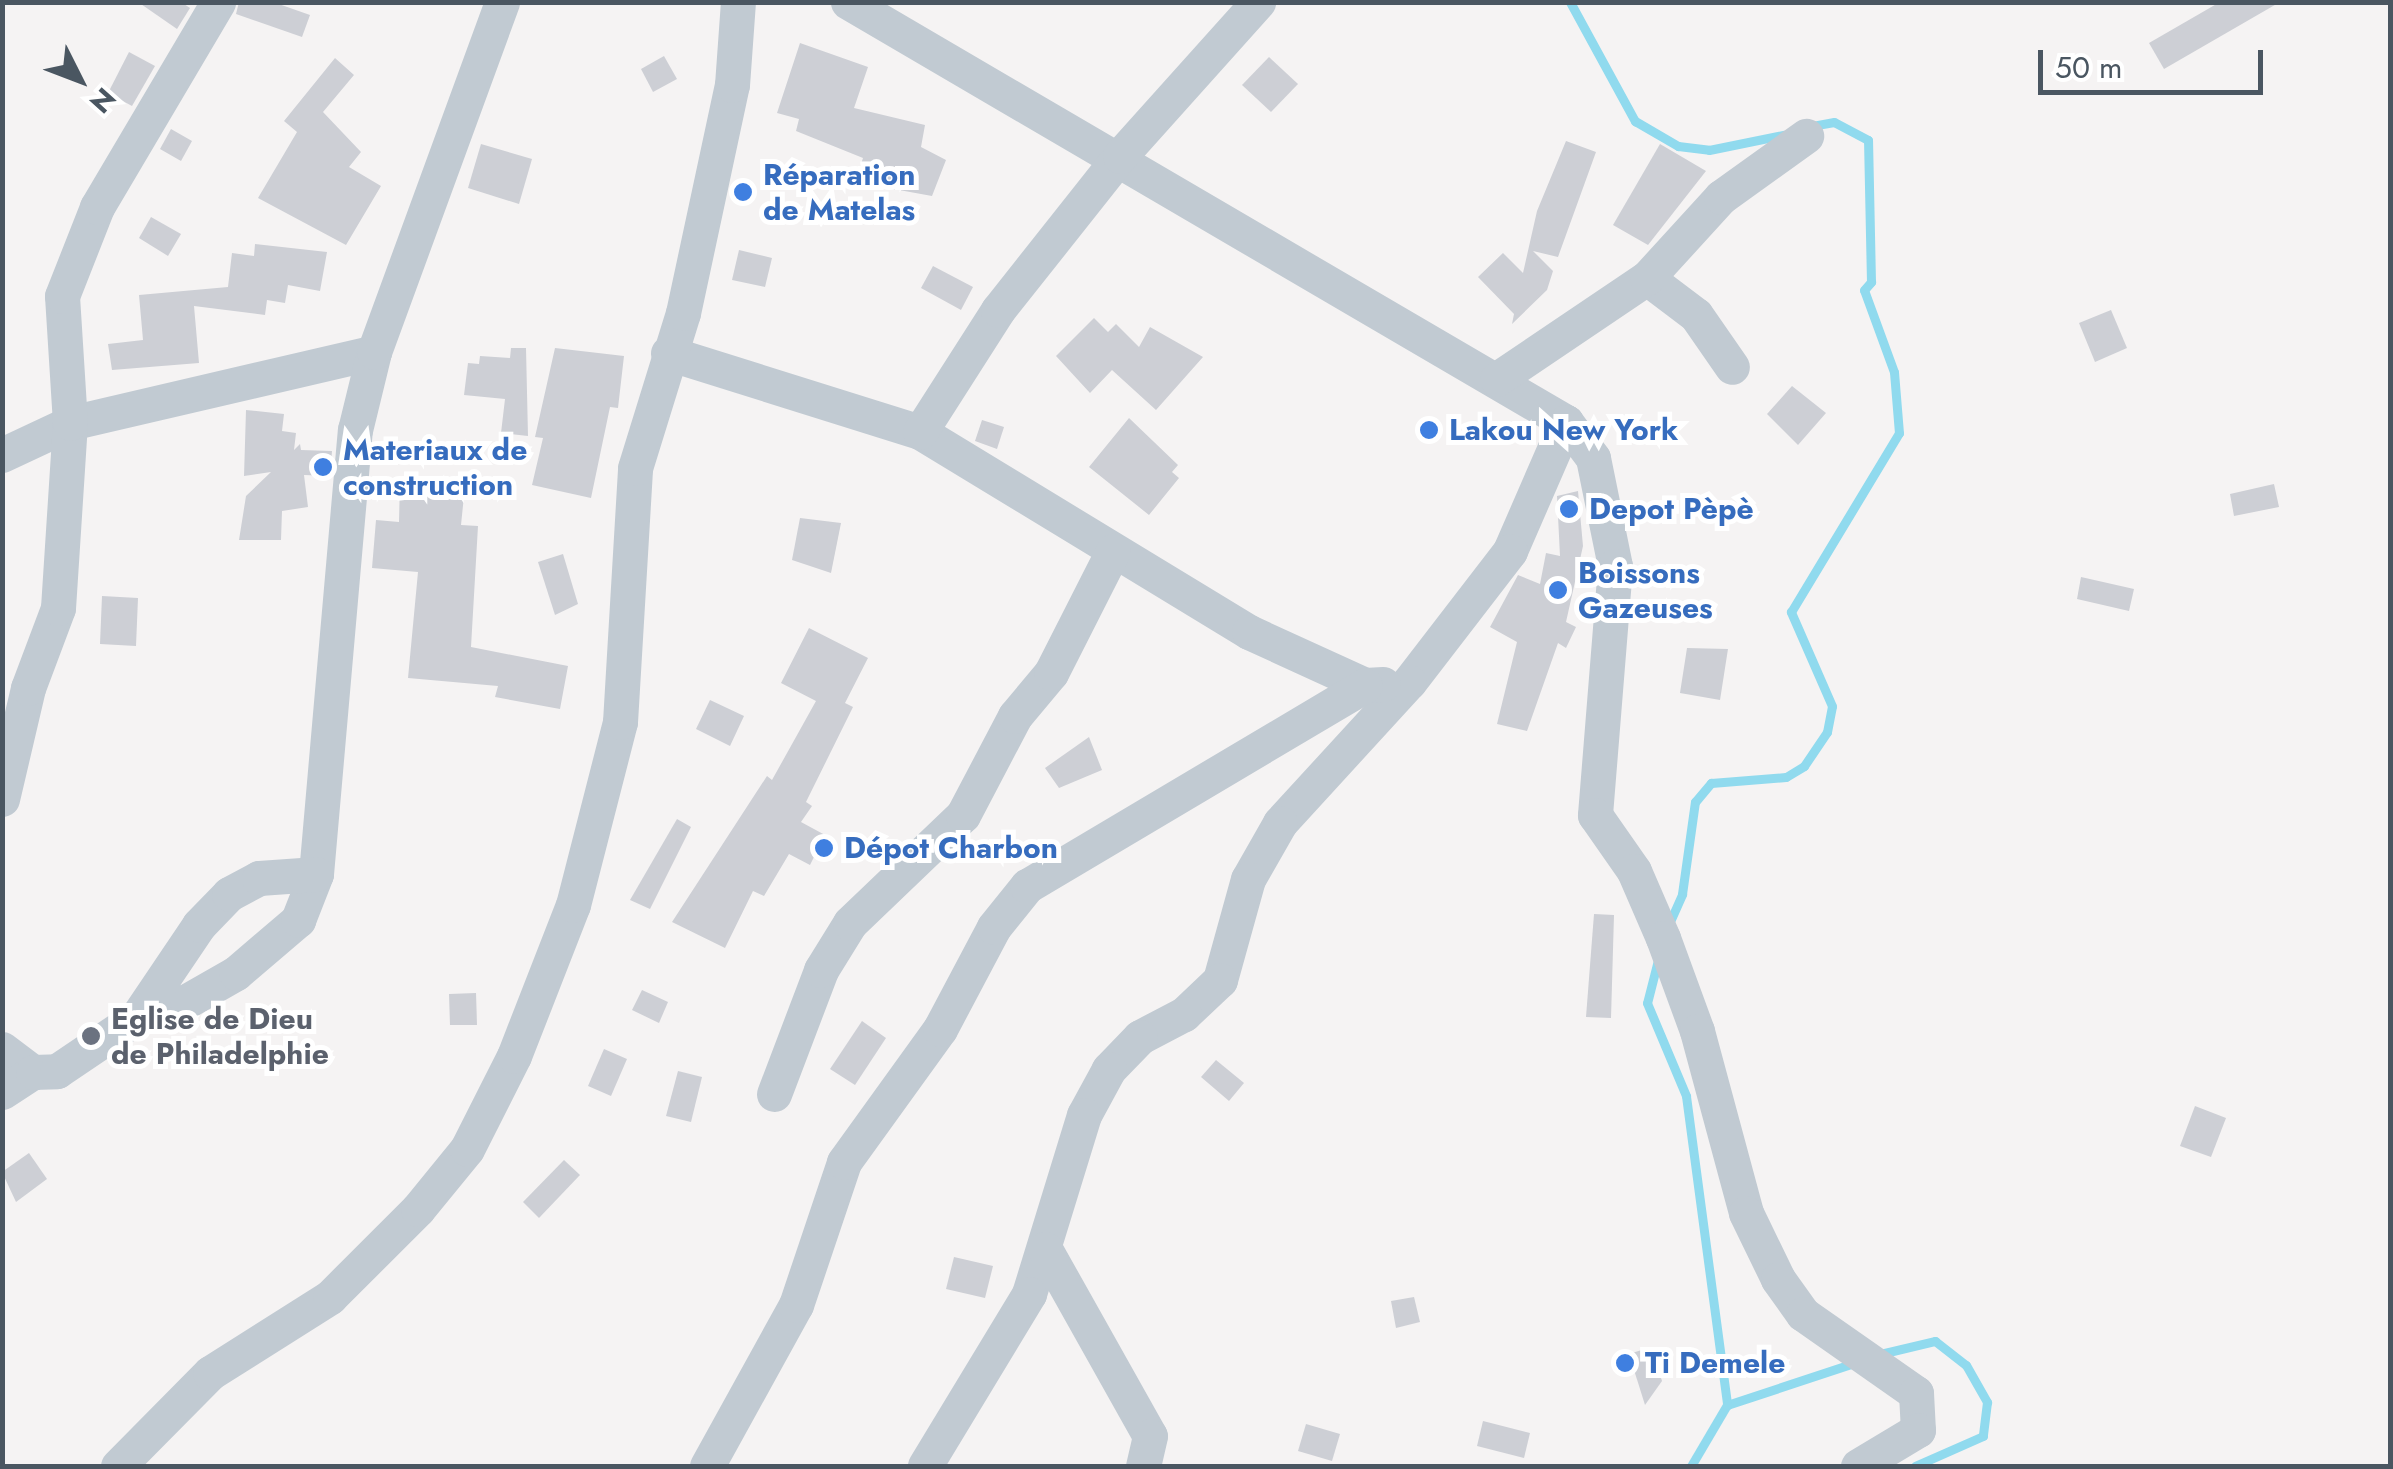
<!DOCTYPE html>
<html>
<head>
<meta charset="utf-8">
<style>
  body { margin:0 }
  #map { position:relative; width:2393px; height:1469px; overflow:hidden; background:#f5f3f3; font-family:Jost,sans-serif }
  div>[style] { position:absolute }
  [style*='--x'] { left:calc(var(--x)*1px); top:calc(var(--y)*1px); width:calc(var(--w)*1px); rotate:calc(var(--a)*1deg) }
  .stream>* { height:9px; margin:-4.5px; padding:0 4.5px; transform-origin:4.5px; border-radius:4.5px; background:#90daee }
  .building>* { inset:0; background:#cdcfd5 }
  .street>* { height:35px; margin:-17.5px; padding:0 17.5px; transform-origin:17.5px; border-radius:17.5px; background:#c1cad2 }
  .dots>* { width:28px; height:28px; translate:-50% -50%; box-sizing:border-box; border:5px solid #fff; border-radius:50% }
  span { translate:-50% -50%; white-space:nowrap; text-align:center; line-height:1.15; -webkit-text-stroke:10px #fff; paint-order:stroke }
  .shop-label { font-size:30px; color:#366cbe; font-weight:700 }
  .left { translate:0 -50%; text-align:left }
  .worship-label { font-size:30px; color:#5b616d; font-weight:700 }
  .frame { position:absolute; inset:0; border:5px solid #4a5661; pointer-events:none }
  .north { position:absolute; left:30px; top:30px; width:100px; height:100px; -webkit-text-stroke:8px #fff; paint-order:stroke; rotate:132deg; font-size:28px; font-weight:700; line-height:40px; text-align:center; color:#4a5661 }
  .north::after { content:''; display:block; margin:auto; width:35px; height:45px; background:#4a5661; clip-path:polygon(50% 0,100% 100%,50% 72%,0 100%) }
  .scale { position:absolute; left:2038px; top:50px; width:225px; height:45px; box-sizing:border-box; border:5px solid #4a5661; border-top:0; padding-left:12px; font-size:30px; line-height:35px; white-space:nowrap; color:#4a5661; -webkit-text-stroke:8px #fff; paint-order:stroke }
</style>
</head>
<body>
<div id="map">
  <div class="stream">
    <div style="--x:1570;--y:2;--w:136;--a:61.4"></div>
    <div style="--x:1635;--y:121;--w:50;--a:30.2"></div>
    <div style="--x:1678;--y:146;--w:31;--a:7"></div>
    <div style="--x:1709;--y:150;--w:76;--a:-11.5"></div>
    <div style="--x:1668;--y:926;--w:35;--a:-66"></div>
    <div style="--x:1682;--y:894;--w:93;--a:-82"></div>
    <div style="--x:1695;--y:802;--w:25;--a:-50"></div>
    <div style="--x:1711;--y:783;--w:75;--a:-4.6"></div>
    <div style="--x:1786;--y:777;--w:21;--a:-31"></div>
    <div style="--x:1804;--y:766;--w:41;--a:-55.9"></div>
    <div style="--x:1827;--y:732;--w:26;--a:-79"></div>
    <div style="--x:1832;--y:706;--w:103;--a:-113.6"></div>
    <div style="--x:1791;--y:612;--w:209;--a:-58.9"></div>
    <div style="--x:1899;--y:433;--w:61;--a:-94.7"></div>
    <div style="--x:1894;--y:372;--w:87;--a:-110.1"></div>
    <div style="--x:1864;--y:290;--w:11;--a:-49"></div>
    <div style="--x:1871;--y:282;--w:142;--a:-91.2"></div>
    <div style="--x:1868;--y:140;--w:38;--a:-152"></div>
    <div style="--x:1834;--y:122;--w:22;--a:170"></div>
    <div style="--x:1658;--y:960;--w:44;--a:104.3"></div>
    <div style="--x:1647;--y:1003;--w:101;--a:67.2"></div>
    <div style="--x:1686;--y:1096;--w:312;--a:82.4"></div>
    <div style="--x:1727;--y:1405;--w:137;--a:-18.3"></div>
    <div style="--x:1876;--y:1355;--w:61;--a:-13.3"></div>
    <div style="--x:1935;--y:1341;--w:39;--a:38"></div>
    <div style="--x:1966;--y:1365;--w:43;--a:60.4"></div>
    <div style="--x:1987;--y:1402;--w:34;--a:97"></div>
    <div style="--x:1983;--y:1436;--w:74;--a:156.2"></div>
    <div style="--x:1691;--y:1466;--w:71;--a:-59.5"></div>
  </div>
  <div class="building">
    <div style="clip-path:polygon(138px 2px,181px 2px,190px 8px,177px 29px)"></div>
    <div style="clip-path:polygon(239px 2px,273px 2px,310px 15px,302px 37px,236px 14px)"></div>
    <div style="clip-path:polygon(2220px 2px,2280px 2px,2164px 69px,2149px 43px)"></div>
    <div style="clip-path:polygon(800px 43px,868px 67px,854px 108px,925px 125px,921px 147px,946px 160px,932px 196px,855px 182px,863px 158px,796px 131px,799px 119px,777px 113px)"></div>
    <div style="clip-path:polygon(129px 52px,155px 66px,132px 106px,108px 93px)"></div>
    <div style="clip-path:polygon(664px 56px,677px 79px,653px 92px,641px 69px)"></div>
    <div style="clip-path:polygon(1269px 57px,1298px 84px,1271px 112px,1242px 85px)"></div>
    <div style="clip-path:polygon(335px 58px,354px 75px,323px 112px,361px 152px,349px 167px,381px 186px,346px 245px,258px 198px,297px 132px,284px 121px)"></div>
    <div style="clip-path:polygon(171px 129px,192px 141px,181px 161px,160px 149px)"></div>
    <div style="clip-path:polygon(1566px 141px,1596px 152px,1558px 257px,1533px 251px,1553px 271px,1547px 290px,1512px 324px,1514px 314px,1478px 277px,1503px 253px,1523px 273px,1537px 211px)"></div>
    <div style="clip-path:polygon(481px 144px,532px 159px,519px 204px,468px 188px)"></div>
    <div style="clip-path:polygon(1660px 144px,1706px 171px,1648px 245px,1613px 225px)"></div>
    <div style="clip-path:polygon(151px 217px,181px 234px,168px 256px,139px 238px)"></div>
    <div style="clip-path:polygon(255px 244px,327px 252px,320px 291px,288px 285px,285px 303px,267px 300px,265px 315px,194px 306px,199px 363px,112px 370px,108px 344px,143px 340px,139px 295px,228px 287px,232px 253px,254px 256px)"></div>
    <div style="clip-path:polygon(739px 250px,772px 258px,765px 287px,732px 280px)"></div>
    <div style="clip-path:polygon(933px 266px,973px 287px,961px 310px,921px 288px)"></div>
    <div style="clip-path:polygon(2111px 310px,2127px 348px,2095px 362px,2079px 323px)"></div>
    <div style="clip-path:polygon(1094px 318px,1108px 332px,1116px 324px,1139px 347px,1150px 327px,1203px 357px,1156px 410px,1112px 370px,1090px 393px,1056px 356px)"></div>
    <div style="clip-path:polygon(511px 348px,526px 348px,528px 436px,501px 433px,505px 399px,464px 395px,468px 363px,479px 364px,480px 356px,510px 358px)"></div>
    <div style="clip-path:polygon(555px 348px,624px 356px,618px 408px,610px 407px,591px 498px,532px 485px,543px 438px,535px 437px)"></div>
    <div style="clip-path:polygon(1792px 386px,1826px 413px,1798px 445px,1767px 414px)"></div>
    <div style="clip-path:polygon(246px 410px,284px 414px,282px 431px,296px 433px,294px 450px,300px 444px,301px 450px,332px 451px,330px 476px,304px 475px,308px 507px,282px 511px,281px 540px,239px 540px,246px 496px,271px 472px,244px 476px)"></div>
    <div style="clip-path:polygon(1129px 418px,1178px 465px,1172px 472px,1179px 478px,1149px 515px,1089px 467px)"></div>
    <div style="clip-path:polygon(982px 420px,1004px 427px,997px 449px,975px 441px)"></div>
    <div style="clip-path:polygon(400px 480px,465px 486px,461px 525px,478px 526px,471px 647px,568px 666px,560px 709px,495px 697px,498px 686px,408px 678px,418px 572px,372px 568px,376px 520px,399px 522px)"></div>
    <div style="clip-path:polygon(2274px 484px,2279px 507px,2234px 516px,2230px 494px)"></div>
    <div style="clip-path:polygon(1578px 491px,1583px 546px,1566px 622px,1576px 627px,1566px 648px,1558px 643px,1527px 731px,1497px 724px,1517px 642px,1490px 627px,1518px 575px,1540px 584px,1546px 553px,1560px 556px,1557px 496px)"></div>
    <div style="clip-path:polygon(800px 518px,841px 523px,831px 573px,792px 560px)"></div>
    <div style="clip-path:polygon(563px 554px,578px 604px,555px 615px,538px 562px)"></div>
    <div style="clip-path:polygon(2081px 577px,2134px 589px,2129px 611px,2077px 599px)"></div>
    <div style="clip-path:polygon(102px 596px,138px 598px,136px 646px,100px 644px)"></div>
    <div style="clip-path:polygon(809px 628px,868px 658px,845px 703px,853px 707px,806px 802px,812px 806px,801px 822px,825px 835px,810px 865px,789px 854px,764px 896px,753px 891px,725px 948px,672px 922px,767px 776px,772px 780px,816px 701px,781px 683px)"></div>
    <div style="clip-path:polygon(1687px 648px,1728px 649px,1720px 700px,1680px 693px)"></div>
    <div style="clip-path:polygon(710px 700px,744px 716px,730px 746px,696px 729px)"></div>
    <div style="clip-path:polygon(1089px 737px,1102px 770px,1059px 788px,1045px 768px)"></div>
    <div style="clip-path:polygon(677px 819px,691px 827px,650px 909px,630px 900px)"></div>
    <div style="clip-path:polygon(1594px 914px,1614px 915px,1611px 1018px,1586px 1017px)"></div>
    <div style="clip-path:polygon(642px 990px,668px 1002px,659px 1023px,632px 1010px)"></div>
    <div style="clip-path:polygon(476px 993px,477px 1025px,450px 1025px,449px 994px)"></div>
    <div style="clip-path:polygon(862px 1021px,886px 1038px,855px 1085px,830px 1069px)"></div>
    <div style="clip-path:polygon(604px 1049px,627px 1059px,611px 1096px,588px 1086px)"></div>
    <div style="clip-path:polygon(1216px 1060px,1244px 1083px,1229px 1101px,1201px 1077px)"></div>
    <div style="clip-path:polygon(678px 1071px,702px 1077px,691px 1122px,666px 1116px)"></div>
    <div style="clip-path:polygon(2195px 1106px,2226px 1118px,2211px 1157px,2180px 1146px)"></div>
    <div style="clip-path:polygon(29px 1153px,47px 1179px,16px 1202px,2px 1172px)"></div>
    <div style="clip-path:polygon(564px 1160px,580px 1175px,539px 1218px,523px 1202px)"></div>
    <div style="clip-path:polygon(954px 1257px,993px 1266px,985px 1298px,946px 1289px)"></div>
    <div style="clip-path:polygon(1414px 1297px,1420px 1322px,1396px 1328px,1391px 1301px)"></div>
    <div style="clip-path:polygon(1651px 1347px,1662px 1381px,1645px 1405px,1629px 1354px)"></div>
    <div style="clip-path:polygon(1483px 1421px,1530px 1433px,1524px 1458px,1477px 1446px)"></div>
    <div style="clip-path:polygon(1306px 1424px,1340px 1434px,1332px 1461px,1298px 1451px)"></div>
  </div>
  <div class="street">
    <div style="--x:848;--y:2;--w:832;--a:30.33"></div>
    <div style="--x:1566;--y:422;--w:141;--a:113.5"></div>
    <div style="--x:1510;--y:551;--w:165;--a:127.6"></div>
    <div style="--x:1409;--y:682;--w:191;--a:132.5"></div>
    <div style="--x:1280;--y:823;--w:64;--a:119.7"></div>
    <div style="--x:1248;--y:879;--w:105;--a:105.5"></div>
    <div style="--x:1220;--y:980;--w:50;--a:136.6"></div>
    <div style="--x:1184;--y:1014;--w:50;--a:152.4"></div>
    <div style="--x:1140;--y:1037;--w:45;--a:134.1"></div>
    <div style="--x:1109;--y:1069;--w:52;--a:118.5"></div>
    <div style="--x:1084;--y:1115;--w:187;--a:107.1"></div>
    <div style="--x:1029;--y:1294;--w:201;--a:121.2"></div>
    <div style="--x:1647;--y:278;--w:61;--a:37.1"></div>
    <div style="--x:1696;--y:315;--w:63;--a:55.3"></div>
    <div style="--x:668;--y:353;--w:264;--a:17.4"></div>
    <div style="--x:920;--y:432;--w:385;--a:31.3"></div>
    <div style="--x:1249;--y:632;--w:128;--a:24.6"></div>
    <div style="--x:1365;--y:685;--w:18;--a:-3"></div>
    <div style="--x:1497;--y:379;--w:181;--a:-34"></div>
    <div style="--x:1647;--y:278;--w:110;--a:-47.6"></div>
    <div style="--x:1721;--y:197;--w:105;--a:-35.7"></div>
    <div style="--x:1566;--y:422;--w:45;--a:53.1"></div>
    <div style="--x:1593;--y:458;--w:110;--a:78.5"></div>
    <div style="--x:1615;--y:566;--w:250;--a:94.6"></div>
    <div style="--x:1595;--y:815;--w:68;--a:55.1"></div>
    <div style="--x:1634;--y:871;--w:73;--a:66.6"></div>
    <div style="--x:1663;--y:938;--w:99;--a:69.9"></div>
    <div style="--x:1697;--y:1031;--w:188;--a:74.9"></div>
    <div style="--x:1746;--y:1213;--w:73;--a:64.1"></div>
    <div style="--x:1778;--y:1279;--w:43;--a:54.5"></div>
    <div style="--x:1803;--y:1314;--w:138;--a:35"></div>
    <div style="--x:1916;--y:1393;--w:37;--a:87"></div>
    <div style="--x:1918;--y:1430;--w:70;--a:149"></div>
    <div style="--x:920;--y:432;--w:145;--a:-57.4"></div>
    <div style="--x:998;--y:310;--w:196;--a:-51.6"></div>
    <div style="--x:1120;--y:156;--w:207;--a:-48.1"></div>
    <div style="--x:2;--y:455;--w:75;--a:-25.2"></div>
    <div style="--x:70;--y:423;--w:312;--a:-13.1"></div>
    <div style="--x:2;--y:799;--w:114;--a:-76.8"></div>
    <div style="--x:28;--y:688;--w:85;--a:-69.4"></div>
    <div style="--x:58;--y:608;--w:185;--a:-86.3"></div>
    <div style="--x:70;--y:423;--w:127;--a:-93.6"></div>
    <div style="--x:62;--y:296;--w:96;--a:-68.5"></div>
    <div style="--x:97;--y:207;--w:238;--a:-59.4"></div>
    <div style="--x:137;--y:1017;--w:52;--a:-17.7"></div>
    <div style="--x:187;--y:1001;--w:56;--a:-29.7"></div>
    <div style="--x:236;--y:973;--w:82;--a:-40.5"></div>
    <div style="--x:298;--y:920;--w:49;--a:-68.6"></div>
    <div style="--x:316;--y:874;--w:446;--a:-85"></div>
    <div style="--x:355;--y:430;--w:80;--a:-76.3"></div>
    <div style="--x:374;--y:352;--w:373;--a:-69.9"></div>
    <div style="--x:2;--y:1049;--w:39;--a:37"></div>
    <div style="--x:2;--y:1092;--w:37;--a:-33"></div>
    <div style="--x:33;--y:1072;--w:24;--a:-2"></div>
    <div style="--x:57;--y:1071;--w:97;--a:-34"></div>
    <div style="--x:137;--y:1017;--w:111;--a:-56"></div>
    <div style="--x:199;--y:925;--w:43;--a:-45.9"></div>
    <div style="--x:229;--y:894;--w:34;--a:-28"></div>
    <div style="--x:259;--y:878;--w:57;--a:-4"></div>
    <div style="--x:774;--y:1094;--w:133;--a:-69.2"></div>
    <div style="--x:821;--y:970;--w:55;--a:-58.3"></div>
    <div style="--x:850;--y:923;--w:156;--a:-43.7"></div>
    <div style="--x:963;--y:815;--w:112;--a:-62.3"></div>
    <div style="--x:1015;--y:716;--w:56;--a:-50.1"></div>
    <div style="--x:1051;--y:673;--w:137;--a:-63.1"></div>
    <div style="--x:1045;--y:1249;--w:214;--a:60.7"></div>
    <div style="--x:1150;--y:1436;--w:31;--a:103"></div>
    <div style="--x:118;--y:1466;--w:131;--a:-45.3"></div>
    <div style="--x:210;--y:1373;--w:142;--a:-32.3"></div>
    <div style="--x:330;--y:1297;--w:124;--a:-45"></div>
    <div style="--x:418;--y:1209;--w:77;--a:-50.8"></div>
    <div style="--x:467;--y:1149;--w:104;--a:-63.2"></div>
    <div style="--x:514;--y:1056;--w:162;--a:-68.7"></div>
    <div style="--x:573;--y:905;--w:189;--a:-75.6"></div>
    <div style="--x:620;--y:722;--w:254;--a:-86.6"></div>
    <div style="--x:635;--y:468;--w:162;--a:-72.8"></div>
    <div style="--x:683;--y:313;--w:233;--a:-77.9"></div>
    <div style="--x:732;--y:85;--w:83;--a:-85.9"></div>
    <div style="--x:707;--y:1466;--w:184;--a:-61.1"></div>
    <div style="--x:796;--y:1305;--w:151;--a:-71.4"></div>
    <div style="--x:844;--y:1162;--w:164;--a:-54.2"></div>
    <div style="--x:940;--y:1029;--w:115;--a:-62.1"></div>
    <div style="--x:994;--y:927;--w:53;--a:-51.2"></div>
    <div style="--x:1027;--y:886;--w:393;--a:-30.7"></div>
  </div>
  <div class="dots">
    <div style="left:743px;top:192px;background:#3f7fe0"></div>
    <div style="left:1429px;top:430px;background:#3f7fe0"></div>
    <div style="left:323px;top:467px;background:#3f7fe0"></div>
    <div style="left:1569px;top:509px;background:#3f7fe0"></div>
    <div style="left:1558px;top:590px;background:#3f7fe0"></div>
    <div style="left:824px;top:848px;background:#3f7fe0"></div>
    <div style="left:91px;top:1036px;background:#6b7280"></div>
    <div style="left:1625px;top:1363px;background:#3f7fe0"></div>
  </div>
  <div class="shop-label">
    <span class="left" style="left:763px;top:192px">Réparation<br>de Matelas</span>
    <span class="left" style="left:1449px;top:430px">Lakou New York</span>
    <span class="left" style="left:343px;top:467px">Materiaux de<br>construction</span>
    <span class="left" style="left:1589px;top:509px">Depot Pèpè</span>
    <span class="left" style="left:1578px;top:590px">Boissons<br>Gazeuses</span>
    <span class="left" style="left:844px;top:848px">Dépot Charbon</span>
    <span class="left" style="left:1645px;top:1363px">Ti Demele</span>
  </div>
  <div class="worship-label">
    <span class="left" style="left:111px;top:1036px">Eglise de Dieu<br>de Philadelphie</span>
  </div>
  <div class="frame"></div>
  <div class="north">N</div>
  <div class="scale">50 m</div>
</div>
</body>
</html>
